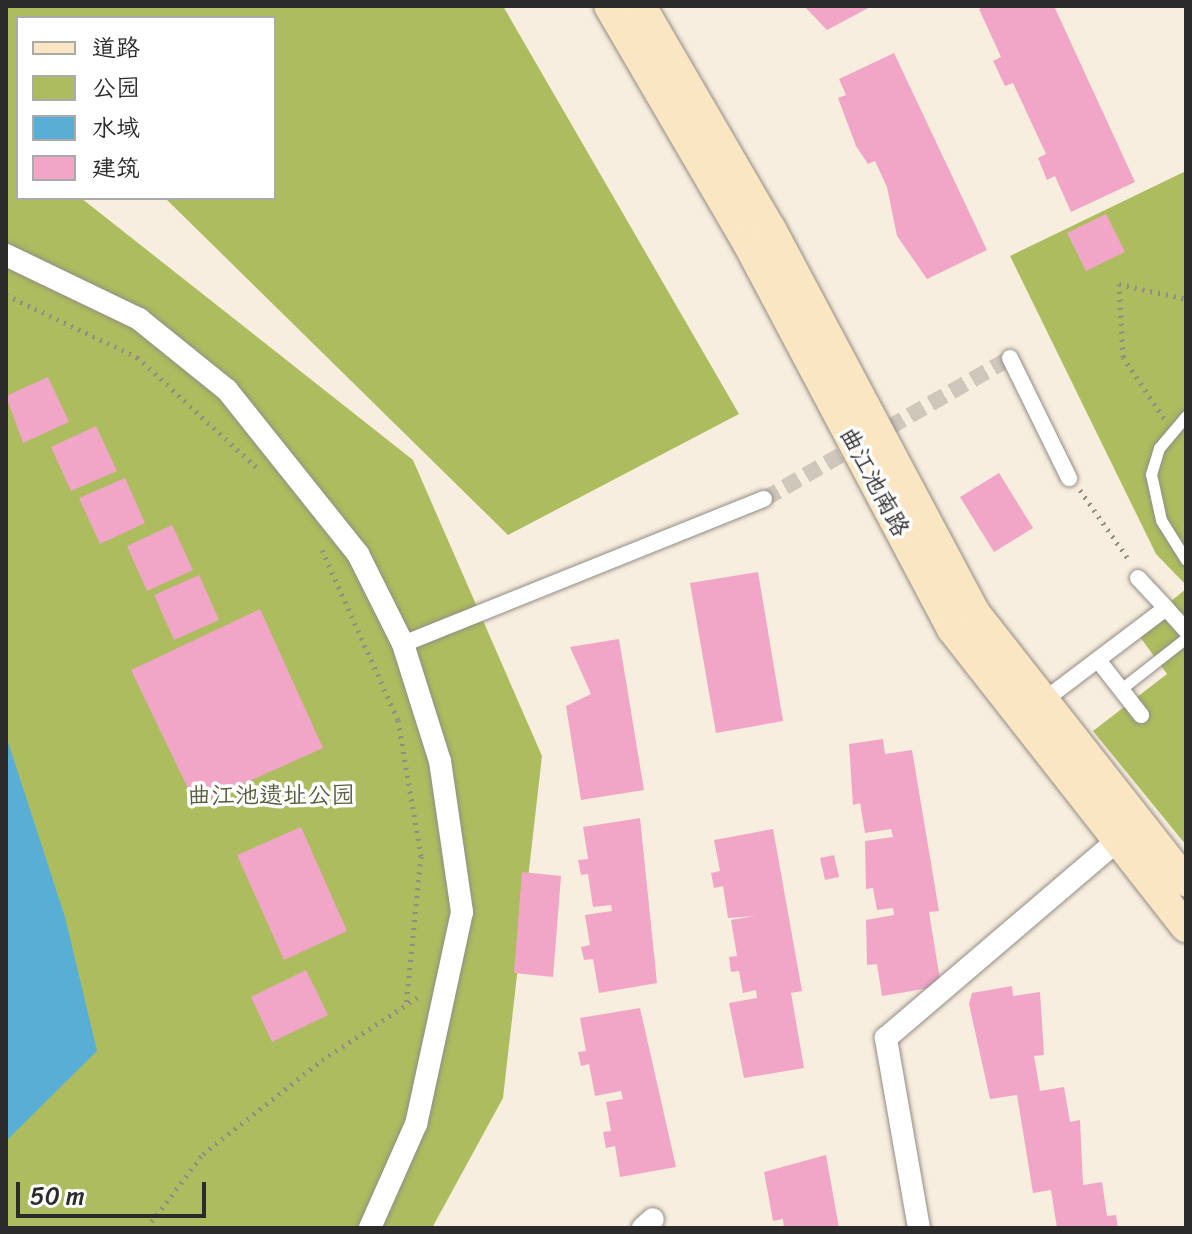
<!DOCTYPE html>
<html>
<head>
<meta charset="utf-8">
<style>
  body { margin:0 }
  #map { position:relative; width:1192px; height:1234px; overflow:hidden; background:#f8eedf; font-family:Sriracha,"LXGW WenKai TC",sans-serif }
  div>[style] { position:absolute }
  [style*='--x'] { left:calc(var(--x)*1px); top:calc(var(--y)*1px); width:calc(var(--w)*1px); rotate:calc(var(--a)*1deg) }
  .green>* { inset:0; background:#acbc5e }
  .water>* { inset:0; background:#58aed4 }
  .building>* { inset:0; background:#f1a6c8 }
  .pedestrian-tunnel>* { height:16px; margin-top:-8px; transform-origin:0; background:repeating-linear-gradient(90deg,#cfc7bb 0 16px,transparent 0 24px) }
  .path>* { height:5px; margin-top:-2.5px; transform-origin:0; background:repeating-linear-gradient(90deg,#928c85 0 2px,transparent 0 8px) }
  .roads { filter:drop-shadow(0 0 2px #928c85) drop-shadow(0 0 2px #928c85) }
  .service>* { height:11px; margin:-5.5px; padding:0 5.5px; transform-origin:5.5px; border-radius:5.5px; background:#fff }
  .pedestrian>* { height:16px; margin:-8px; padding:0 8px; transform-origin:8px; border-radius:8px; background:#fff }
  .minor>* { height:22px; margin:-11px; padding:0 11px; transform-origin:11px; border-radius:11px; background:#fff }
  .secondary>* { height:30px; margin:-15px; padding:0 15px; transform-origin:15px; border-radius:15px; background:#fbe6c3 }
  span { translate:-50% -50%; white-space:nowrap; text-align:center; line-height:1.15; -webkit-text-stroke:7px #fff; paint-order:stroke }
  .street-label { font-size:24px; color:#2b2b2b }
  .park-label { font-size:24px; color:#585e3d }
  .frame { position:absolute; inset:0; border:8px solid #2b2b2b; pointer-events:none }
  .legend { position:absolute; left:16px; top:16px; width:260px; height:184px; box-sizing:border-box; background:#fff; border:2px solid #aaa; margin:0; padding:10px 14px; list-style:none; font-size:24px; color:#2b2b2b }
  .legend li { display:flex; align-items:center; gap:16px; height:40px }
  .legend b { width:40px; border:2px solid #aaa }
  .scale { position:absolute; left:16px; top:1182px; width:190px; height:36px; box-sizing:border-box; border:4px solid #2b2b2b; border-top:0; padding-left:10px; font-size:24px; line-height:28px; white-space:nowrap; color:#2b2b2b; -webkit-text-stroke:6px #fff; paint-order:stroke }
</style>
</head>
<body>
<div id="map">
  <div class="green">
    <div style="clip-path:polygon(14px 6px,503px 6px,739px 414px,508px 535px,165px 198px,274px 198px,274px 18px,18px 18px,18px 198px,81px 198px,413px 460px,542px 756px,503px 1098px,432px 1228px,6px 1228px,6px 9px)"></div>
    <div style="clip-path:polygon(1186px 171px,1186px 585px,1156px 554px,1010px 256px)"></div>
    <div style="clip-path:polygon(1186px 589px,1186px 845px,1093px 731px,1167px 674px,1135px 630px)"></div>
  </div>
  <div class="water">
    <div style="clip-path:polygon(6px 736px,65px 917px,97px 1051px,6px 1141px)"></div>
  </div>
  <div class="building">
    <div style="clip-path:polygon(804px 6px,872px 6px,827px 30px)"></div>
    <div style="clip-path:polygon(986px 6px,1054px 6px,1135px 182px,1071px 212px,1055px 176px,1047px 180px,1038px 158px,1046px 154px,1013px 83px,1005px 86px,993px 61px,1001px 57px,979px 9px)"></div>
    <div style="clip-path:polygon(894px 53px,987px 250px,927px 279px,897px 236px,887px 187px,875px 161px,868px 164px,856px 146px,838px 98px,846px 95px,839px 79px)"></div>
    <div style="clip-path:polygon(1106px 214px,1125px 252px,1086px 271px,1067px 233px)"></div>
    <div style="clip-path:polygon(48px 377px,69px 422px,23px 443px,6px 396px)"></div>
    <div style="clip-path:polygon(96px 426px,117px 471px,71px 491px,51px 447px)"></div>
    <div style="clip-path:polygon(999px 473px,1033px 528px,994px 552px,960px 497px)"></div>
    <div style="clip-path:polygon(125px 478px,145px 523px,100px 544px,79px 498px)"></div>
    <div style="clip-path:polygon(172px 525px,193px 570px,147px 591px,127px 546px)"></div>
    <div style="clip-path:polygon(758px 572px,783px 721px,716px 733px,690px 583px)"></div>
    <div style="clip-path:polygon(199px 575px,219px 620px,174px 640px,154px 595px)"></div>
    <div style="clip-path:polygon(260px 609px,323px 748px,196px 805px,131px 670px)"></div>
    <div style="clip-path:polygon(619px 639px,644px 790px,581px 800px,566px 706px,591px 694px,570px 647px)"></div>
    <div style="clip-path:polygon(883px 739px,885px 754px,912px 750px,939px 911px,929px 912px,941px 986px,882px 996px,877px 964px,867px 965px,866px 920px,894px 915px,893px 908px,877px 910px,873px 888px,866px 889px,865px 841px,893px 837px,891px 829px,865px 833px,860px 803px,853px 805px,849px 744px)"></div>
    <div style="clip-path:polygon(640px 818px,657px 983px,599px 993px,593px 959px,584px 960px,581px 947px,590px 945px,585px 915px,612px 911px,611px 905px,593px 907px,588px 874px,581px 875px,578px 860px,588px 859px,583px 827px)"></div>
    <div style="clip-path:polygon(301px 827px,347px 931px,284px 960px,237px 855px)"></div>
    <div style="clip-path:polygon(773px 829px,802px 991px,791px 993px,804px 1068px,744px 1078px,729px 1003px,757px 998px,756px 990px,743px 993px,739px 971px,731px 972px,729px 957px,737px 956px,731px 920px,755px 916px,728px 918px,723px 886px,714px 888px,711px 873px,720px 871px,714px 840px)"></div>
    <div style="clip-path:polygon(834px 855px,839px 877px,825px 880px,820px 858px)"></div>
    <div style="clip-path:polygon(522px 872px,561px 876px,553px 977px,514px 973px)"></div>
    <div style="clip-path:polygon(306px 970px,328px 1015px,272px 1042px,251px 997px)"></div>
    <div style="clip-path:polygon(1012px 986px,1013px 996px,1040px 992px,1044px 1055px,1034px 1056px,1040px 1091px,1064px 1087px,1070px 1122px,1080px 1120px,1083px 1185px,1102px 1182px,1107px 1216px,1116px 1215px,1118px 1228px,1057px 1228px,1051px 1190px,1033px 1193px,1017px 1095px,990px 1099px,969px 1004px,972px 993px)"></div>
    <div style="clip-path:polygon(640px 1008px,676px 1167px,620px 1177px,615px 1146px,606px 1148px,603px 1132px,611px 1131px,606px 1102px,623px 1099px,621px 1091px,595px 1096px,589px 1064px,581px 1066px,578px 1052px,586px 1051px,580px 1018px)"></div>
    <div style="clip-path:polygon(826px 1155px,839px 1228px,784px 1228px,783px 1219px,773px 1221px,764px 1172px)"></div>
  </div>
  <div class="pedestrian-tunnel">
    <div style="--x:764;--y:499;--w:284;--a:-29.8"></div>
  </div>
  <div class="path">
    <div style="--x:6;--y:295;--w:145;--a:25.3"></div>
    <div style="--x:137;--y:357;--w:162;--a:42.7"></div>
    <div style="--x:1164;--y:418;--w:73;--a:-123.9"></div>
    <div style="--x:1123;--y:357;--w:73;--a:-93.1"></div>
    <div style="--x:1119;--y:284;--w:69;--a:12.6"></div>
    <div style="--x:1080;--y:490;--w:85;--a:55"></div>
    <div style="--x:322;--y:550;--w:186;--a:65.9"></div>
    <div style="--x:398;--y:720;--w:138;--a:80.4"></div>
    <div style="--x:421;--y:856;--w:150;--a:95.7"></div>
    <div style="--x:147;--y:1228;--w:93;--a:-52.9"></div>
    <div style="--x:203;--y:1154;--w:152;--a:-38.3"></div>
    <div style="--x:322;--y:1060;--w:118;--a:-33.3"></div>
  </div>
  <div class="roads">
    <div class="service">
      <div style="--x:1186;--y:416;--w:42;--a:130.2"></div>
      <div style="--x:1159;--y:448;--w:27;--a:107"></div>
      <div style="--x:1151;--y:474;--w:47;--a:77.7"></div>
      <div style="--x:1161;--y:520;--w:47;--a:58"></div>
      <div style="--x:1121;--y:689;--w:83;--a:-38.1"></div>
    </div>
    <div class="pedestrian">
      <div style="--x:1010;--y:358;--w:134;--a:63.8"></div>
      <div style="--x:1166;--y:608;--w:30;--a:48"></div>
      <div style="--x:403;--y:644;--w:389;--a:-21.9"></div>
      <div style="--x:1098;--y:660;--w:70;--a:52"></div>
      <div style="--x:1043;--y:701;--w:154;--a:-37.1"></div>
      <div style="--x:1166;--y:608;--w:41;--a:-133"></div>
    </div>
    <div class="minor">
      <div style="--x:6;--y:255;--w:148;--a:25.7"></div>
      <div style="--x:139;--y:319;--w:113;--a:38.9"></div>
      <div style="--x:227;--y:390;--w:210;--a:51.4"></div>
      <div style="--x:358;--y:554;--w:101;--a:63.4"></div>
      <div style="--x:403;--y:644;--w:123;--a:72.5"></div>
      <div style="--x:440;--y:761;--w:153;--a:81.7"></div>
      <div style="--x:462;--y:912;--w:217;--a:102.2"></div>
      <div style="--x:416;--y:1124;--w:114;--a:113.9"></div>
      <div style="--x:643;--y:1228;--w:13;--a:-42"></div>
      <div style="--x:919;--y:1228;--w:193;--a:-99.9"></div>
      <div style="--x:886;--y:1038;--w:305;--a:-40.5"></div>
    </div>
    <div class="secondary">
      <div style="--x:609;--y:6;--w:273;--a:59.7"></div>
      <div style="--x:747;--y:242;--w:438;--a:62.1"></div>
      <div style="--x:952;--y:629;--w:379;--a:51.9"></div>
      <div style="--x:641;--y:6;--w:258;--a:59.8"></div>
      <div style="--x:771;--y:229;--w:436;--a:62"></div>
      <div style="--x:976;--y:614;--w:340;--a:51.9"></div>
    </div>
  </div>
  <div class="street-label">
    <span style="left:874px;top:482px;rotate:62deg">曲江池南路</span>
  </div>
  <div class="park-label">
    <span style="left:271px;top:796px">曲江池遗址公园</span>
  </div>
  <div class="frame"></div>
  <ul class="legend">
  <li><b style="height:10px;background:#fbe6c3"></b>道路</li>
  <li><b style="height:22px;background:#acbc5e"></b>公园</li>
  <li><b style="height:22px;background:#58aed4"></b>水域</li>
  <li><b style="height:22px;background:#f1a6c8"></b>建筑</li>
  </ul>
  <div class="scale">50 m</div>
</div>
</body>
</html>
